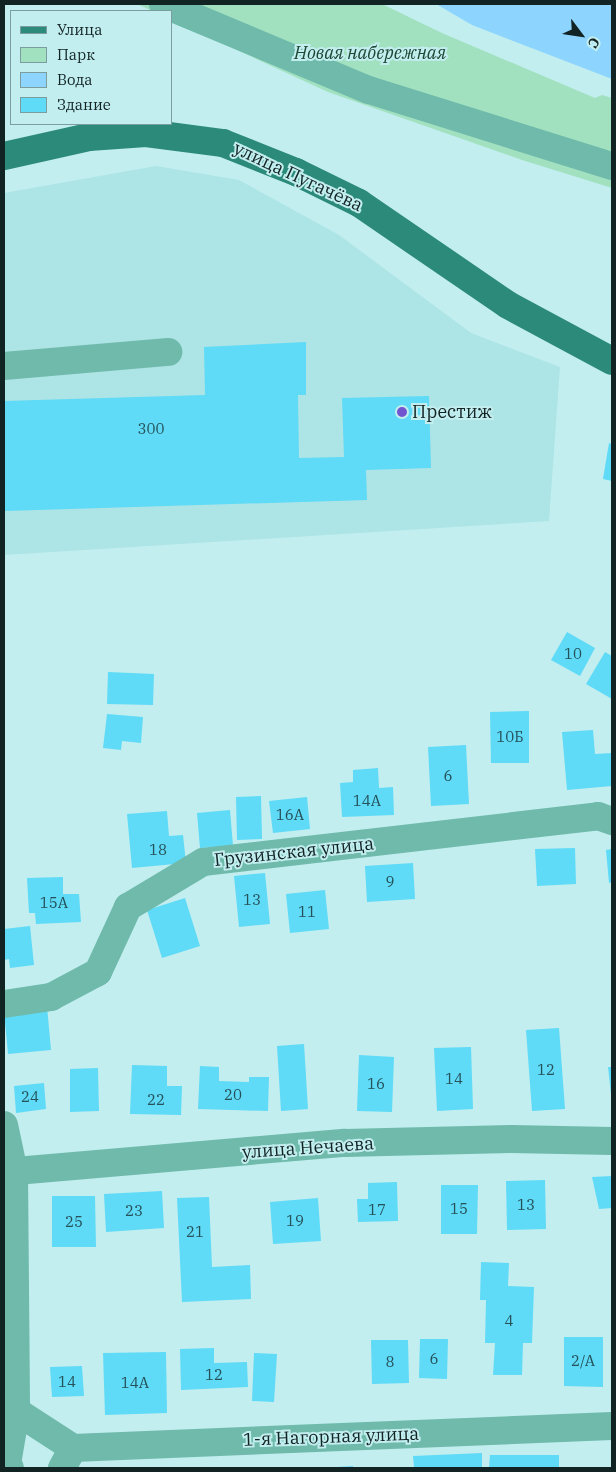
<!DOCTYPE html>
<html>
<head>
<meta charset="utf-8">
<style>
  body { margin:0 }
  #map { position:relative; width:616px; height:1472px; overflow:hidden; background:#c2eeef; font-family:"IBM Plex Serif",serif }
  div>[style] { position:absolute }
  [style*='--x'] { left:calc(var(--x)*1px); top:calc(var(--y)*1px); width:calc(var(--w)*1px); rotate:calc(var(--a)*1deg) }
  .built>* { inset:0; background:#ade4e5 }
  .green>* { inset:0; background:#a1e1c0 }
  .water>* { inset:0; background:#8dd5fe }
  .building>* { inset:0; background:#5fdaf7 }
  .minor>* { height:28px; margin:-14px; padding:0 14px; transform-origin:14px; border-radius:14px; background:#6fbaab }
  .major>* { height:28px; margin:-14px; padding:0 14px; transform-origin:14px; border-radius:14px; background:#2c8a7a }
  .dots>* { width:14px; height:14px; translate:-50% -50%; box-sizing:border-box; border:2px solid #c2eeef; border-radius:50% }
  span { translate:-50% -50%; white-space:nowrap; text-align:center; line-height:1.15; -webkit-text-stroke:4px #c2eeef; paint-order:stroke }
  .number-label { font-size:15px; color:#255159 }
  .number-label span { -webkit-text-stroke-width:0 }
  .park-label { font-size:18px; color:#1e4734; font-style:italic }
  .street-label { font-size:18px; color:#122324 }
  .poi-label { font-size:18px; color:#122324 }
  .left { translate:0 -50%; text-align:left }
  .frame { position:absolute; inset:0; border:5px solid #122324; pointer-events:none }
  .legend { position:absolute; left:10px; top:10px; width:162px; height:115px; box-sizing:border-box; background:#c2eeef; border:1px solid #7c9d9e; margin:0; padding:6px 9px; list-style:none; font-size:15px; color:#122324 }
  .legend li { display:flex; align-items:center; gap:10px; height:25px }
  .legend b { width:25px; border:1px solid #7c9d9e }
  .north { position:absolute; left:556px; top:10px; width:50px; height:50px; -webkit-text-stroke:4px #c2eeef; paint-order:stroke; rotate:121deg; font-size:14px; font-weight:700; line-height:20px; text-align:center; color:#122324 }
  .north::after { content:''; display:block; margin:auto; width:18px; height:22px; background:#122324; clip-path:polygon(50% 0,100% 100%,50% 72%,0 100%) }
</style>
</head>
<body>
<div id="map">
  <div class="built">
    <div style="clip-path:polygon(156px 166px,239px 180px,339px 235px,471px 333px,560px 367px,549px 521px,4px 555px,4px 193px)"></div>
  </div>
  <div class="green">
    <div style="clip-path:polygon(137px 4px,382px 4px,442px 33px,595px 98px,602px 95px,612px 98px,612px 188px,522px 160px,328px 92px)"></div>
  </div>
  <div class="water">
    <div style="clip-path:polygon(436px 4px,612px 4px,612px 79px,472px 25px)"></div>
  </div>
  <div class="building">
    <div style="clip-path:polygon(306px 342px,306px 395px,298px 395px,299px 458px,344px 457px,342px 398px,429px 396px,431px 468px,366px 470px,367px 500px,4px 511px,4px 401px,205px 395px,204px 347px)"></div>
    <div style="clip-path:polygon(609px 443px,612px 444px,612px 481px,603px 479px)"></div>
    <div style="clip-path:polygon(567px 632px,595px 648px,580px 676px,551px 660px)"></div>
    <div style="clip-path:polygon(605px 652px,612px 656px,612px 699px,586px 684px)"></div>
    <div style="clip-path:polygon(108px 672px,154px 674px,153px 705px,107px 704px)"></div>
    <div style="clip-path:polygon(529px 711px,529px 763px,491px 763px,490px 712px)"></div>
    <div style="clip-path:polygon(107px 714px,143px 717px,141px 743px,122px 741px,121px 750px,103px 748px)"></div>
    <div style="clip-path:polygon(593px 730px,595px 754px,612px 753px,612px 786px,567px 790px,562px 732px)"></div>
    <div style="clip-path:polygon(466px 745px,469px 804px,431px 806px,428px 747px)"></div>
    <div style="clip-path:polygon(378px 768px,379px 788px,393px 787px,394px 815px,342px 817px,340px 783px,353px 782px,353px 770px)"></div>
    <div style="clip-path:polygon(261px 796px,262px 839px,237px 840px,236px 797px)"></div>
    <div style="clip-path:polygon(307px 797px,310px 829px,273px 833px,269px 801px)"></div>
    <div style="clip-path:polygon(230px 810px,233px 846px,200px 848px,197px 813px)"></div>
    <div style="clip-path:polygon(167px 811px,169px 836px,183px 835px,186px 863px,132px 868px,127px 814px)"></div>
    <div style="clip-path:polygon(575px 848px,576px 884px,537px 886px,535px 849px)"></div>
    <div style="clip-path:polygon(612px 849px,612px 882px,609px 883px,606px 850px)"></div>
    <div style="clip-path:polygon(413px 863px,415px 899px,367px 902px,365px 866px)"></div>
    <div style="clip-path:polygon(265px 873px,270px 924px,239px 927px,234px 876px)"></div>
    <div style="clip-path:polygon(63px 877px,63px 894px,79px 894px,81px 922px,36px 924px,35px 913px,29px 913px,27px 878px)"></div>
    <div style="clip-path:polygon(325px 890px,329px 929px,290px 933px,286px 894px)"></div>
    <div style="clip-path:polygon(185px 898px,200px 946px,162px 958px,147px 910px)"></div>
    <div style="clip-path:polygon(30px 926px,34px 965px,10px 968px,9px 959px,4px 960px,4px 929px)"></div>
    <div style="clip-path:polygon(47px 1006px,51px 1050px,8px 1054px,4px 1011px)"></div>
    <div style="clip-path:polygon(559px 1028px,565px 1109px,532px 1111px,526px 1030px)"></div>
    <div style="clip-path:polygon(304px 1044px,308px 1109px,281px 1111px,277px 1046px)"></div>
    <div style="clip-path:polygon(471px 1047px,473px 1109px,437px 1111px,434px 1048px)"></div>
    <div style="clip-path:polygon(359px 1055px,394px 1057px,392px 1112px,357px 1111px)"></div>
    <div style="clip-path:polygon(132px 1065px,167px 1066px,167px 1086px,182px 1086px,181px 1115px,130px 1114px)"></div>
    <div style="clip-path:polygon(200px 1066px,219px 1067px,219px 1081px,249px 1082px,249px 1077px,269px 1077px,268px 1111px,198px 1109px)"></div>
    <div style="clip-path:polygon(608px 1067px,612px 1067px,612px 1094px,611px 1094px)"></div>
    <div style="clip-path:polygon(98px 1068px,99px 1111px,70px 1112px,70px 1069px)"></div>
    <div style="clip-path:polygon(44px 1083px,46px 1109px,16px 1113px,14px 1086px)"></div>
    <div style="clip-path:polygon(612px 1176px,612px 1208px,599px 1209px,592px 1177px)"></div>
    <div style="clip-path:polygon(545px 1180px,546px 1229px,507px 1230px,506px 1181px)"></div>
    <div style="clip-path:polygon(397px 1182px,398px 1221px,358px 1222px,357px 1199px,368px 1199px,368px 1183px)"></div>
    <div style="clip-path:polygon(441px 1185px,478px 1185px,477px 1234px,441px 1234px)"></div>
    <div style="clip-path:polygon(162px 1191px,164px 1228px,106px 1232px,104px 1194px)"></div>
    <div style="clip-path:polygon(52px 1196px,95px 1196px,96px 1247px,52px 1247px)"></div>
    <div style="clip-path:polygon(209px 1197px,212px 1267px,250px 1265px,251px 1299px,182px 1302px,177px 1198px)"></div>
    <div style="clip-path:polygon(318px 1198px,321px 1241px,273px 1244px,270px 1202px)"></div>
    <div style="clip-path:polygon(481px 1262px,509px 1263px,508px 1286px,534px 1287px,532px 1343px,523px 1343px,522px 1375px,493px 1375px,495px 1343px,485px 1343px,486px 1300px,480px 1300px)"></div>
    <div style="clip-path:polygon(564px 1337px,603px 1337px,603px 1387px,564px 1386px)"></div>
    <div style="clip-path:polygon(420px 1339px,448px 1339px,447px 1379px,419px 1378px)"></div>
    <div style="clip-path:polygon(371px 1340px,408px 1340px,409px 1383px,372px 1384px)"></div>
    <div style="clip-path:polygon(214px 1348px,214px 1363px,247px 1362px,248px 1387px,181px 1390px,180px 1349px)"></div>
    <div style="clip-path:polygon(166px 1352px,167px 1413px,105px 1415px,103px 1353px)"></div>
    <div style="clip-path:polygon(254px 1353px,277px 1354px,274px 1402px,252px 1401px)"></div>
    <div style="clip-path:polygon(82px 1366px,84px 1396px,52px 1397px,50px 1367px)"></div>
    <div style="clip-path:polygon(482px 1453px,482px 1468px,414px 1468px,413px 1456px)"></div>
    <div style="clip-path:polygon(490px 1455px,559px 1455px,559px 1468px,489px 1468px)"></div>
    <div style="clip-path:polygon(353px 1466px,353px 1468px,337px 1468px,337px 1467px)"></div>
  </div>
  <div class="minor">
    <div style="--x:163;--y:4;--w:223;--a:22.7"></div>
    <div style="--x:369;--y:90;--w:255;--a:17.4"></div>
    <div style="--x:4;--y:366;--w:165;--a:-4.9"></div>
    <div style="--x:4;--y:1004;--w:48;--a:-8.5"></div>
    <div style="--x:51;--y:997;--w:53;--a:-28"></div>
    <div style="--x:98;--y:972;--w:72;--a:-65.2"></div>
    <div style="--x:128;--y:907;--w:87;--a:-31"></div>
    <div style="--x:203;--y:862;--w:398;--a:-6.6"></div>
    <div style="--x:598;--y:816;--w:15;--a:20"></div>
    <div style="--x:4;--y:1125;--w:48;--a:78"></div>
    <div style="--x:14;--y:1172;--w:239;--a:89.5"></div>
    <div style="--x:16;--y:1411;--w:54;--a:99.6"></div>
    <div style="--x:7;--y:1464;--w:5;--a:53"></div>
    <div style="--x:4;--y:1172;--w:342;--a:-4.9"></div>
    <div style="--x:345;--y:1143;--w:166;--a:-1.4"></div>
    <div style="--x:511;--y:1139;--w:101;--a:1.1"></div>
    <div style="--x:16;--y:1411;--w:68;--a:33"></div>
    <div style="--x:62;--y:1468;--w:23;--a:-61"></div>
    <div style="--x:73;--y:1448;--w:539;--a:-2.34"></div>
  </div>
  <div class="major">
    <div style="--x:4;--y:156;--w:87;--a:-12.6"></div>
    <div style="--x:89;--y:137;--w:57;--a:-4"></div>
    <div style="--x:146;--y:133;--w:78;--a:7.4"></div>
    <div style="--x:223;--y:143;--w:79;--a:21.7"></div>
    <div style="--x:296;--y:172;--w:70;--a:26.2"></div>
    <div style="--x:359;--y:203;--w:181;--a:34.4"></div>
    <div style="--x:508;--y:305;--w:118;--a:28.3"></div>
  </div>
  <div class="dots">
    <div style="left:402px;top:412px;background:#7055cf"></div>
  </div>
  <div class="number-label">
    <span style="left:151px;top:429px">300</span>
    <span style="left:573px;top:654px">10</span>
    <span style="left:510px;top:737px">10Б</span>
    <span style="left:448px;top:776px">6</span>
    <span style="left:367px;top:801px">14А</span>
    <span style="left:290px;top:815px">16А</span>
    <span style="left:158px;top:850px">18</span>
    <span style="left:390px;top:882px">9</span>
    <span style="left:252px;top:900px">13</span>
    <span style="left:54px;top:903px">15А</span>
    <span style="left:307px;top:912px">11</span>
    <span style="left:546px;top:1070px">12</span>
    <span style="left:454px;top:1079px">14</span>
    <span style="left:376px;top:1084px">16</span>
    <span style="left:233px;top:1095px">20</span>
    <span style="left:30px;top:1097px">24</span>
    <span style="left:156px;top:1100px">22</span>
    <span style="left:526px;top:1205px">13</span>
    <span style="left:459px;top:1209px">15</span>
    <span style="left:377px;top:1210px">17</span>
    <span style="left:134px;top:1211px">23</span>
    <span style="left:295px;top:1221px">19</span>
    <span style="left:74px;top:1222px">25</span>
    <span style="left:195px;top:1232px">21</span>
    <span style="left:509px;top:1321px">4</span>
    <span style="left:434px;top:1359px">6</span>
    <span style="left:583px;top:1361px">2/А</span>
    <span style="left:390px;top:1362px">8</span>
    <span style="left:214px;top:1375px">12</span>
    <span style="left:67px;top:1382px">14</span>
    <span style="left:135px;top:1383px">14А</span>
  </div>
  <div class="park-label">
    <span style="left:370px;top:53px">Новая набережная</span>
  </div>
  <div class="street-label">
    <span style="left:298px;top:177px;rotate:25deg">улица Пугачёва</span>
    <span style="left:294px;top:852px;rotate:-6deg">Грузинская улица</span>
    <span style="left:308px;top:1148px;rotate:-4deg">улица Нечаева</span>
    <span style="left:331px;top:1437px;rotate:-2deg">1-я Нагорная улица</span>
  </div>
  <div class="poi-label">
    <span class="left" style="left:412px;top:412px">Престиж</span>
  </div>
  <div class="frame"></div>
  <ul class="legend">
  <li><b style="height:6px;background:#2c8a7a"></b>Улица</li>
  <li><b style="height:14px;background:#a1e1c0"></b>Парк</li>
  <li><b style="height:14px;background:#8dd5fe"></b>Вода</li>
  <li><b style="height:14px;background:#5fdaf7"></b>Здание</li>
  </ul>
  <div class="north">С</div>
</div>
</body>
</html>
